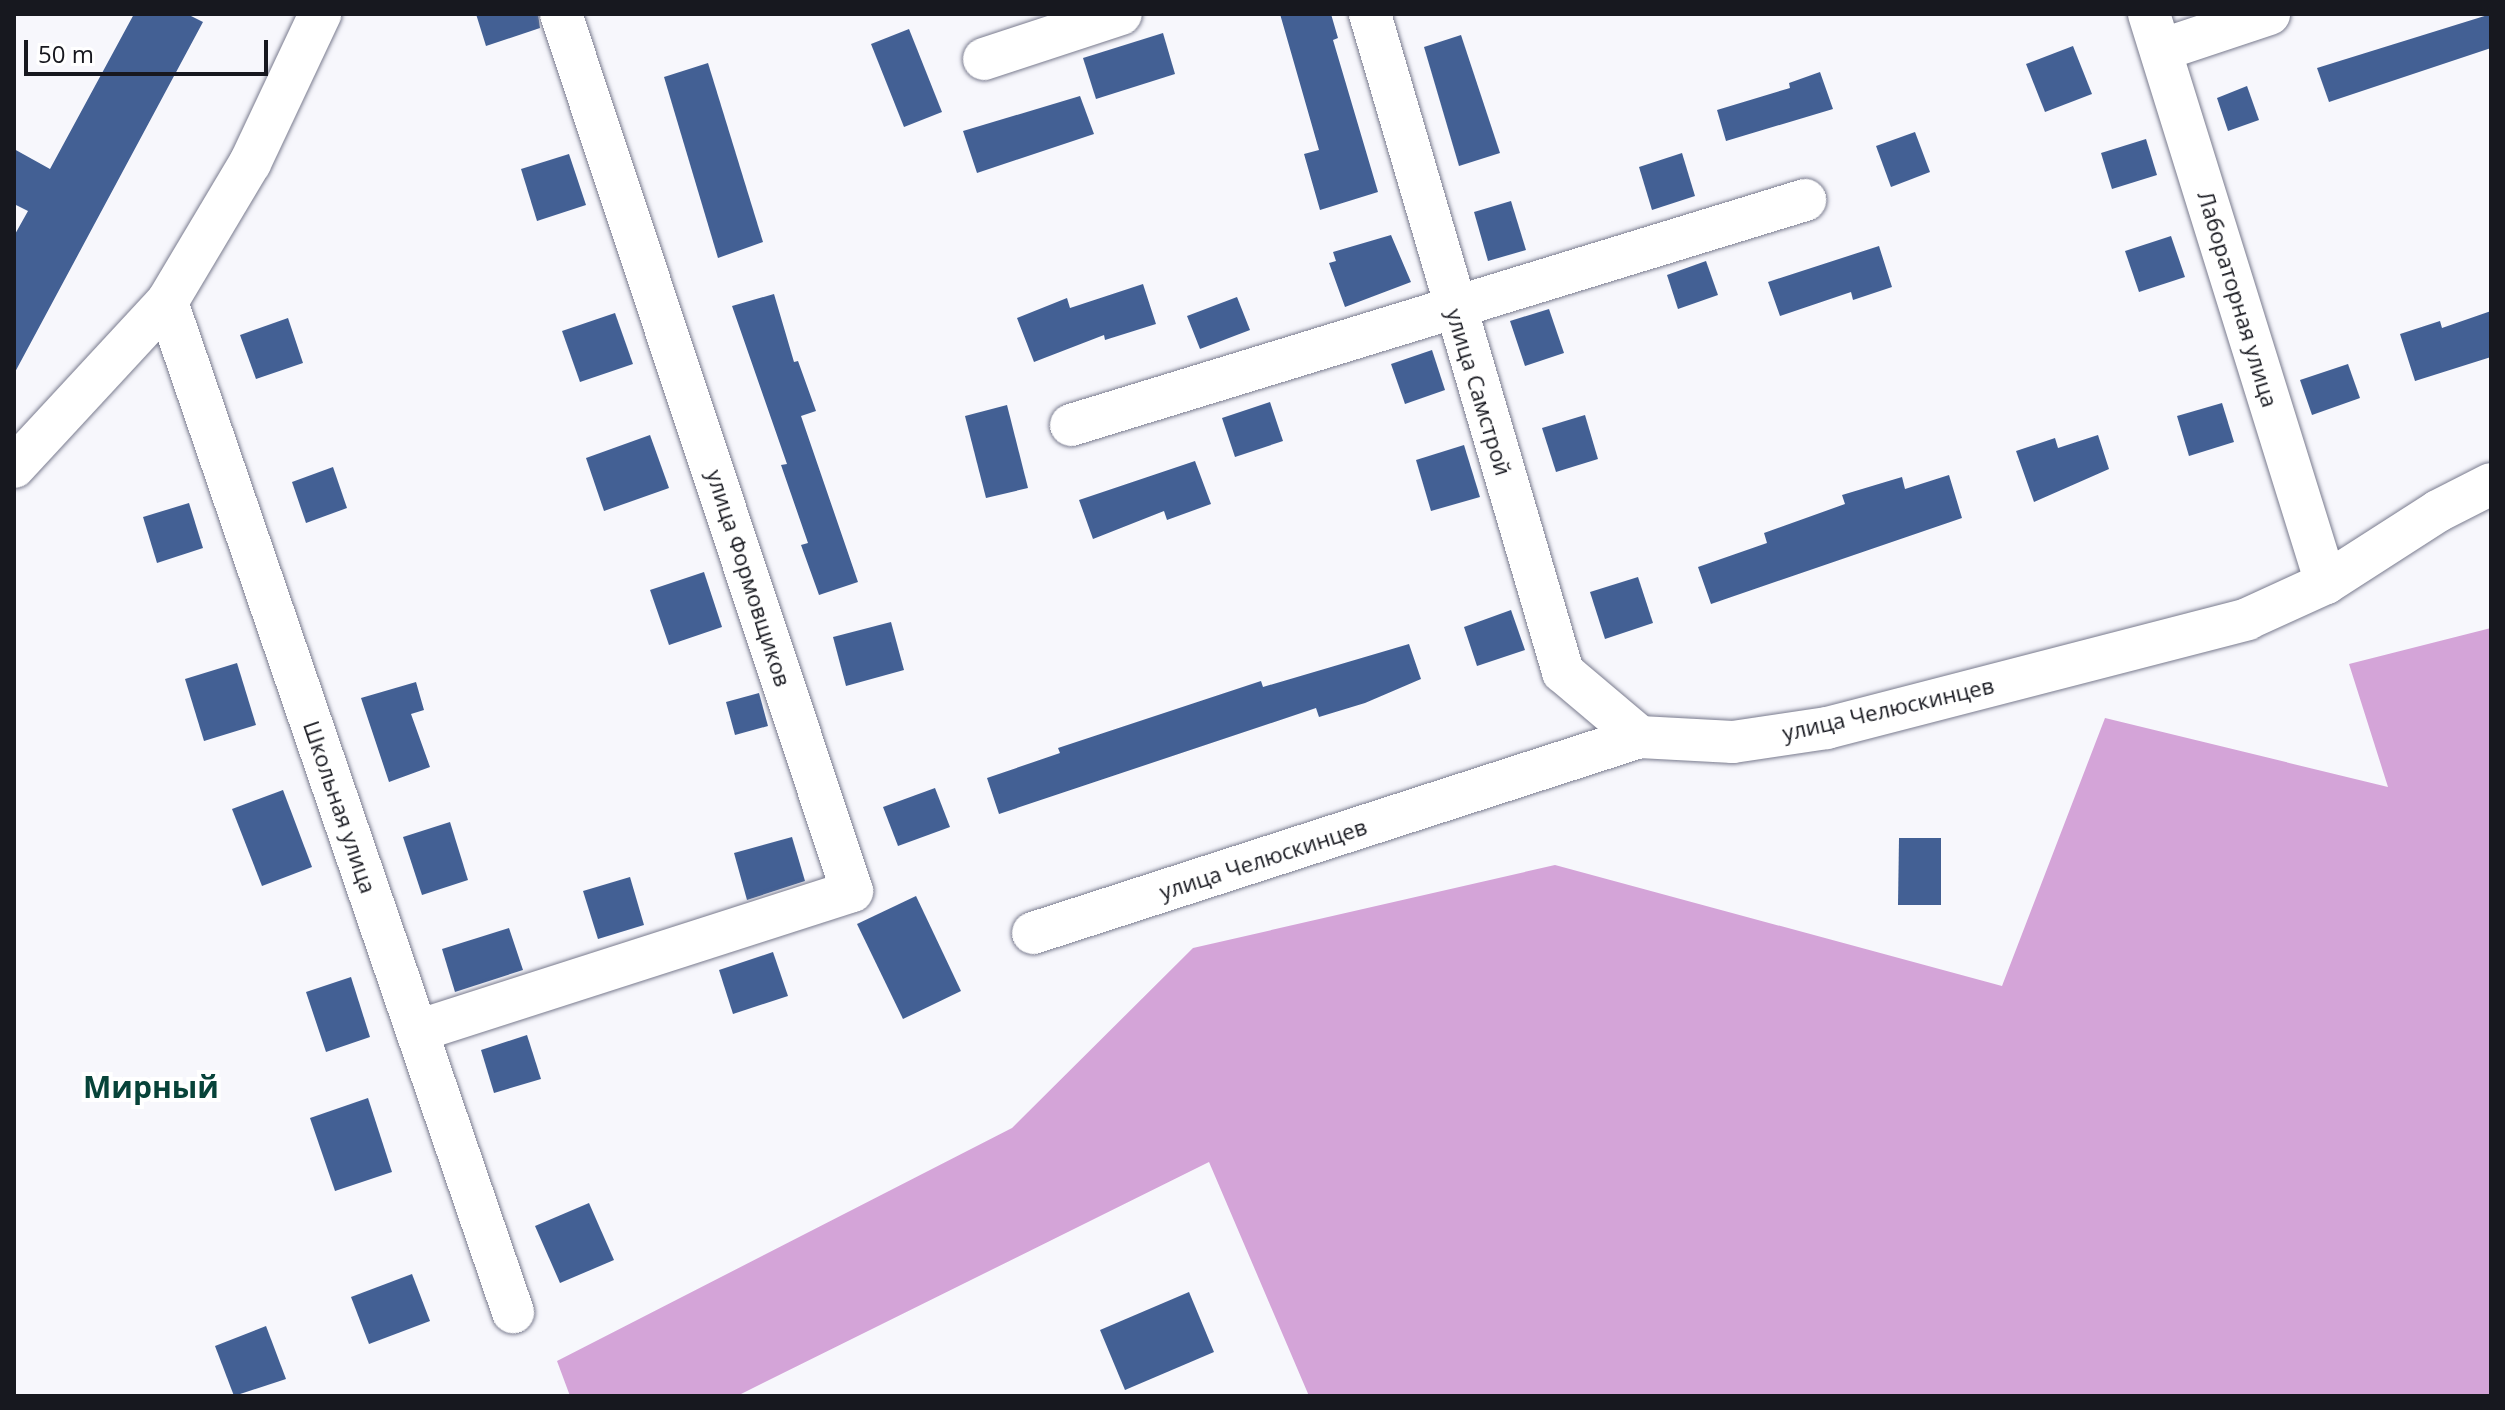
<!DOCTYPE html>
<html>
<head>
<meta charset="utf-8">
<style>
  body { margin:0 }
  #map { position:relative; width:2505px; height:1410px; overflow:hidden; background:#f7f7fc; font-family:"Open Sans",sans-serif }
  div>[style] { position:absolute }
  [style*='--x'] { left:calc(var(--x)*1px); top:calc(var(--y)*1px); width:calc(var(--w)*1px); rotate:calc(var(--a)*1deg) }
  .forest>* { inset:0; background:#d4a4d8 }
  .building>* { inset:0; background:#436094 }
  .roads { filter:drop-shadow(0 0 2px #797b8e) drop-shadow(0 0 2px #797b8e) }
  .minor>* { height:42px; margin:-21px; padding:0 21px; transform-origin:21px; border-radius:21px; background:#fff }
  span { translate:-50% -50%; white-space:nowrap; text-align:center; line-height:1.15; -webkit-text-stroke:8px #fff; paint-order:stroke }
  .street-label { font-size:22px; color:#17181f }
  .district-label { font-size:30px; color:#074339; font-weight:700 }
  .frame { position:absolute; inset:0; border:16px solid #17181f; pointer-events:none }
  .scale { position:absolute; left:24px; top:40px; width:244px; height:36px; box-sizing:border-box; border:4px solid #17181f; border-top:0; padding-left:10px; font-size:24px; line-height:28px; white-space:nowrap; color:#17181f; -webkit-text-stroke:6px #fff; paint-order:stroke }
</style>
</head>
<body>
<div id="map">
  <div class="forest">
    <div style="clip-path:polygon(2491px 628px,2491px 1396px,1309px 1396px,1209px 1162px,737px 1396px,570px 1396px,557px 1361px,1012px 1128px,1193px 948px,1555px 865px,2002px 986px,2105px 718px,2388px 787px,2349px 664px)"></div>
  </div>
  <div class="building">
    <div style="clip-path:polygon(134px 14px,187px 14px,203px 22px,14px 374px,14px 236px,28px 211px,14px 204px,14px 149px,50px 169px)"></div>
    <div style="clip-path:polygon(476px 14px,538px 14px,540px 28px,486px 46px)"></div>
    <div style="clip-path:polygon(1280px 14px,1331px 14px,1338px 38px,1333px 40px,1378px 192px,1320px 210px,1304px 154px,1319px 150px)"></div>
    <div style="clip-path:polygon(2491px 14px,2491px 48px,2329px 102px,2317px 68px)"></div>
    <div style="clip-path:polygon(909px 29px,942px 112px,904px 127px,871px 44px)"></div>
    <div style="clip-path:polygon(1163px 33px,1175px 74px,1096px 99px,1083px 58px)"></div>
    <div style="clip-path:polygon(1461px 35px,1500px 153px,1459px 166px,1424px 47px)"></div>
    <div style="clip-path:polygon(2073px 46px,2092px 94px,2045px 112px,2026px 64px)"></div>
    <div style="clip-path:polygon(708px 63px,763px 242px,718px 258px,664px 77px)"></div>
    <div style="clip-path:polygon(1820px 72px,1833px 109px,1726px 141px,1717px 110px,1790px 88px,1789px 83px)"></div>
    <div style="clip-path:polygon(2247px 86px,2259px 120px,2228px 131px,2217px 98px)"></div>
    <div style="clip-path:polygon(1080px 96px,1094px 134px,977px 173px,963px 131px)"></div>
    <div style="clip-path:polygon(1915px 132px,1930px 172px,1891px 187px,1876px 146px)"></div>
    <div style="clip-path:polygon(2146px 139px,2157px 175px,2112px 189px,2101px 153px)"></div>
    <div style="clip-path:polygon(1682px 153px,1695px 196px,1652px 210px,1639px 167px)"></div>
    <div style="clip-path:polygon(569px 154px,586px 205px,537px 221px,521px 169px)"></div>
    <div style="clip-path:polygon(1511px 201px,1526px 250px,1488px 261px,1474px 212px)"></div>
    <div style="clip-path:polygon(1391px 235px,1411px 282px,1345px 307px,1329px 263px,1336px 261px,1333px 252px)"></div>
    <div style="clip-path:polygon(2171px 236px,2185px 277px,2139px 292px,2125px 251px)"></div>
    <div style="clip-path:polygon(1879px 246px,1892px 287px,1853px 300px,1851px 292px,1780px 316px,1768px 282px)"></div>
    <div style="clip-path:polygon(1706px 261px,1718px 295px,1678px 309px,1667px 275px)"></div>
    <div style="clip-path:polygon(1143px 284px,1156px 324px,1105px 340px,1104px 335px,1034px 362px,1017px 318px,1067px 298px,1070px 308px)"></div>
    <div style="clip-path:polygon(774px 294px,794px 362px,798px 361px,816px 411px,801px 416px,858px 582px,819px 595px,801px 545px,808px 543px,781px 465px,787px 464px,732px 306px)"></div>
    <div style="clip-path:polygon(1237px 297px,1250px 330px,1200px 349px,1187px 316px)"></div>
    <div style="clip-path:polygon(1549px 309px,1564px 353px,1525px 366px,1510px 321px)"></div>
    <div style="clip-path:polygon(2491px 311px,2491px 357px,2415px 381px,2400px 334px,2440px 321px,2442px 328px)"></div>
    <div style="clip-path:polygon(615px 313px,633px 364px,580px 382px,562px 331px)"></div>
    <div style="clip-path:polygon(288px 318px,303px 363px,256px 379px,240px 335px)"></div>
    <div style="clip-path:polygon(1432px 350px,1445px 390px,1405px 404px,1391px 364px)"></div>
    <div style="clip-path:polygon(2348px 364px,2360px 398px,2312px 415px,2300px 380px)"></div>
    <div style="clip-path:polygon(1270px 402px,1283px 441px,1235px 457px,1222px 418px)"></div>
    <div style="clip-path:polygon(2222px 403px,2234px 442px,2189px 456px,2177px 416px)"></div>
    <div style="clip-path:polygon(1007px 405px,1028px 488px,986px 498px,965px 416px)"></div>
    <div style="clip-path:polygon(1585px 415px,1598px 459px,1556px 472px,1542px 428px)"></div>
    <div style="clip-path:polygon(650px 435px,669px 488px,604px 511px,586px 458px)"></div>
    <div style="clip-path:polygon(2098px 435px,2109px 469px,2034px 502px,2016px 451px,2055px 438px,2058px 448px)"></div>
    <div style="clip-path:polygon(1464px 445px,1480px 497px,1431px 511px,1416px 460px)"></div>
    <div style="clip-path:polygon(1195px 461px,1211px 504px,1167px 520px,1164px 511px,1093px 539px,1079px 500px)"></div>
    <div style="clip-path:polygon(333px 467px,347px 508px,306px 523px,292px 482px)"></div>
    <div style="clip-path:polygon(1949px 475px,1962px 518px,1711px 604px,1698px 567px,1767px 543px,1764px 533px,1845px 504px,1842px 495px,1902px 477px,1905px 489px)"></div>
    <div style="clip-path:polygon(189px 503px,203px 548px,157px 563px,143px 517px)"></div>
    <div style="clip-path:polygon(704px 572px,722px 627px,669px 645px,650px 590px)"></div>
    <div style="clip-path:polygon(1638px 577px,1653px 623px,1605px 639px,1590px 592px)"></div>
    <div style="clip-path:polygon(1511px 610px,1525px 650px,1477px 666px,1464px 627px)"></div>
    <div style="clip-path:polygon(891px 622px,904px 670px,846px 686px,833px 637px)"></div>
    <div style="clip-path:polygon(1409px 644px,1421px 679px,1365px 703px,1319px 717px,1316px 708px,999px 814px,987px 778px,1060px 753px,1058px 748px,1261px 681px,1263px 687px)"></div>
    <div style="clip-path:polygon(237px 663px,256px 725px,204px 741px,185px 679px)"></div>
    <div style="clip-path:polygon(416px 682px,424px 710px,411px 714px,430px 767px,389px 782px,361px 698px)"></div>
    <div style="clip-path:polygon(759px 693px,768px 726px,735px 735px,726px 702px)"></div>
    <div style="clip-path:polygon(935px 788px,950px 827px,898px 846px,883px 807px)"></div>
    <div style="clip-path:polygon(283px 790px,312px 867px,262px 886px,232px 809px)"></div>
    <div style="clip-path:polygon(450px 822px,468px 880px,422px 895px,403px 837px)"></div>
    <div style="clip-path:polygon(792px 837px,805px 881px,747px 900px,734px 853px)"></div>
    <div style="clip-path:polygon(1899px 838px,1941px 838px,1941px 905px,1898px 905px)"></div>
    <div style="clip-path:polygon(630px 877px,644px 925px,598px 939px,583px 891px)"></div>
    <div style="clip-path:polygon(916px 896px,961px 991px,903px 1019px,857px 924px)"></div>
    <div style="clip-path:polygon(509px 928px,523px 970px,455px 992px,442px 949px)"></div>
    <div style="clip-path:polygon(773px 952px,788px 996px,733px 1014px,719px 970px)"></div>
    <div style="clip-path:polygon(351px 977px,370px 1037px,326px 1052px,306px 992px)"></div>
    <div style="clip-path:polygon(527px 1035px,541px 1079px,494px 1093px,481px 1050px)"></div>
    <div style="clip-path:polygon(368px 1098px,392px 1172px,335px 1191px,310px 1118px)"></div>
    <div style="clip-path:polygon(589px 1203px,614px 1260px,560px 1283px,535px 1226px)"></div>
    <div style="clip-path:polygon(412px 1274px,430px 1321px,369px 1344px,351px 1297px)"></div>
    <div style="clip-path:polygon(1189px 1292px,1214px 1352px,1125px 1390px,1100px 1330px)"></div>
    <div style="clip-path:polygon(266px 1326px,286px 1379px,234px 1396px,215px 1346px)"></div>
  </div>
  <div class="roads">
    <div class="minor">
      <div style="--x:1370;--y:14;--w:686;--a:73.65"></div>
      <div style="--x:1563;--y:672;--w:101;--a:40.2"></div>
      <div style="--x:2149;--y:14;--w:596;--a:72.72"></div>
      <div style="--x:2161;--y:50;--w:114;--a:-18.4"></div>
      <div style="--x:984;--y:59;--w:144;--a:-18.2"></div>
      <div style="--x:167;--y:302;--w:1068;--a:71.09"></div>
      <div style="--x:1071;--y:425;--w:768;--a:-17.04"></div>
      <div style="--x:14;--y:467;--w:225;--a:-47.2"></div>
      <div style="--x:167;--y:302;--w:162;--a:-59.2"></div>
      <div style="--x:250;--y:163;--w:165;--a:-64.8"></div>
      <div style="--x:1033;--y:933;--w:638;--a:-17.9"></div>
      <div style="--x:1640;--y:737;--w:93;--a:3.1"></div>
      <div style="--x:1733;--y:742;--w:95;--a:-8.5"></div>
      <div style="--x:1827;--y:728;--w:434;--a:-14.5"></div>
      <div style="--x:2247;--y:619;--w:87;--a:-24.5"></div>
      <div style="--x:2326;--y:583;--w:133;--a:-32.7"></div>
      <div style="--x:2438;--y:511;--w:59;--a:-27"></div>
      <div style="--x:417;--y:1031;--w:457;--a:-17.8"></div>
      <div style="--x:852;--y:891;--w:924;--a:-108.36"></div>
    </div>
  </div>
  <div class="street-label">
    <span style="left:2238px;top:299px;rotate:73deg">Лабораторная улица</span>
    <span style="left:1479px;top:392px;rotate:73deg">улица Самстрой</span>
    <span style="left:749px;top:578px;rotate:72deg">улица Формовщиков</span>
    <span style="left:1888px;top:709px;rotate:-13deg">улица Челюскинцев</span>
    <span style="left:340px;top:807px;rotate:71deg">Школьная улица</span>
    <span style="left:1263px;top:859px;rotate:-18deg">улица Челюскинцев</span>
  </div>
  <div class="district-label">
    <span style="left:151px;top:1087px">Мирный</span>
  </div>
  <div class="frame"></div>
  <div class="scale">50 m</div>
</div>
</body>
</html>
